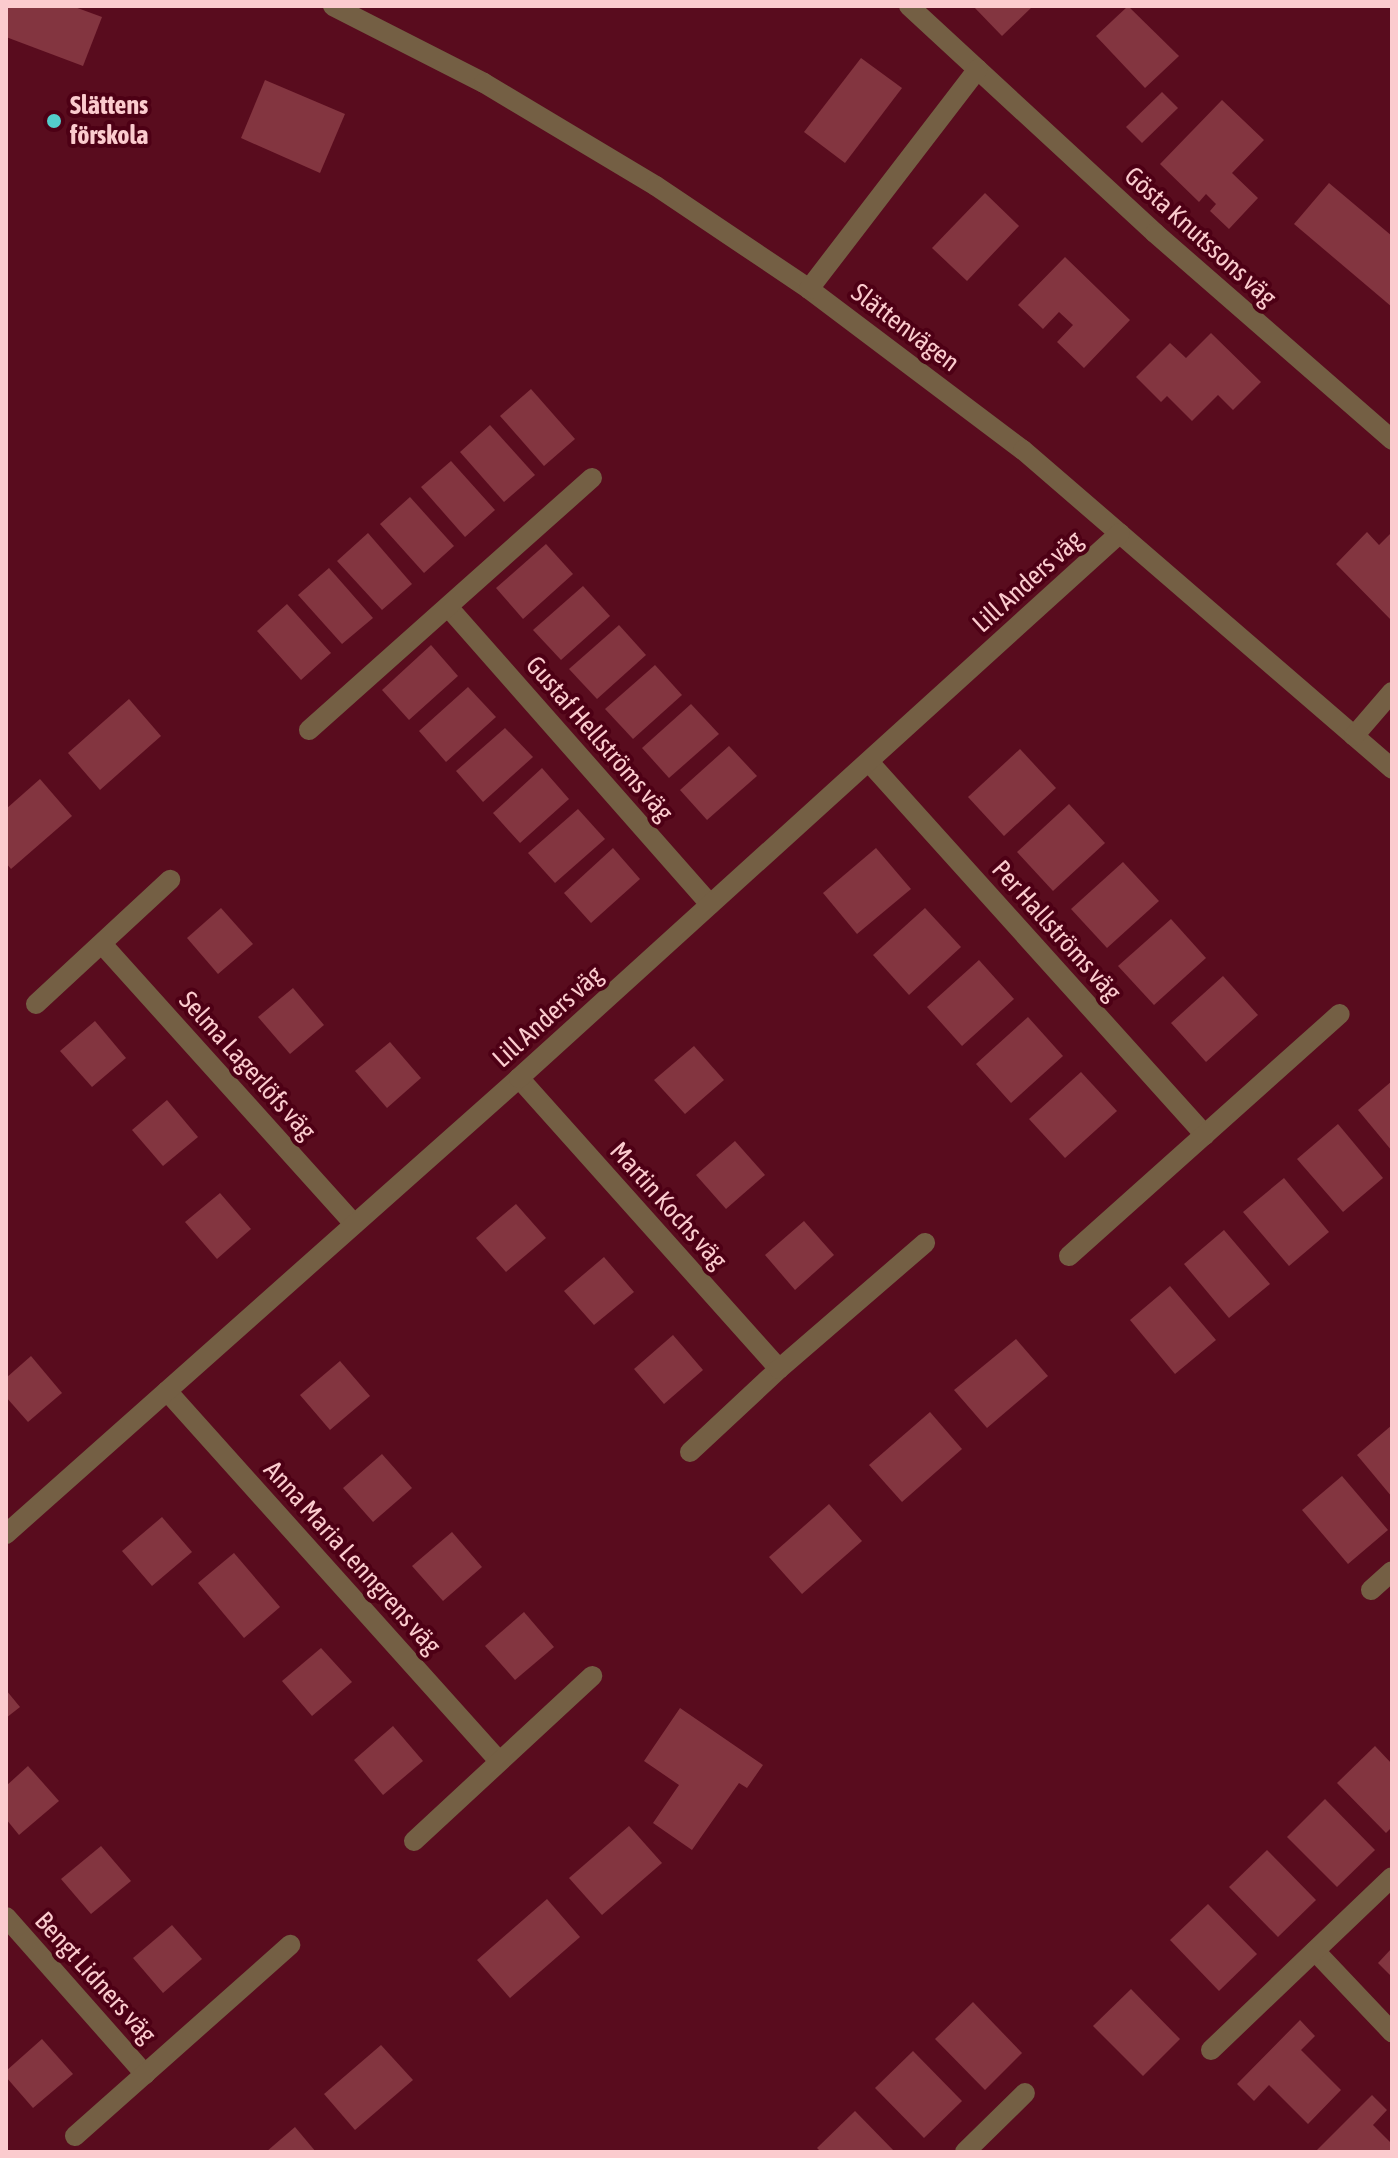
<!DOCTYPE html>
<html>
<head>
<meta charset="utf-8">
<style>
  body { margin:0 }
  #map { position:relative; width:1398px; height:2158px; overflow:hidden; background:#590c1e; font-family:"Asap Condensed",sans-serif }
  div>[style] { position:absolute }
  [style*='--x'] { left:calc(var(--x)*1px); top:calc(var(--y)*1px); width:calc(var(--w)*1px); rotate:calc(var(--a)*1deg) }
  .building>* { inset:0; background:#833540 }
  .minor>* { height:20px; margin:-10px; padding:0 10px; transform-origin:10px; border-radius:10px; background:#745f44 }
  .dots>* { width:22px; height:22px; translate:-50% -50%; box-sizing:border-box; border:4px solid #4d0015; border-radius:50% }
  span { translate:-50% -50%; white-space:nowrap; text-align:center; line-height:1.15; -webkit-text-stroke:8px #4d0015; paint-order:stroke }
  .poi-label { font-size:26px; color:#fbcbce; font-weight:700 }
  .left { translate:0 -50%; text-align:left }
  .street-label { font-size:26px; color:#fbcbce }
  .frame { position:absolute; inset:0; border:8px solid #fbcbce; pointer-events:none }
</style>
</head>
<body>
<div id="map">
  <div class="building">
    <div style="clip-path:polygon(6px 6px,72px 6px,102px 17px,83px 66px,6px 37px)"></div>
    <div style="clip-path:polygon(973px 6px,1033px 6px,1002px 36px)"></div>
    <div style="clip-path:polygon(1128px 6px,1179px 56px,1145px 88px,1096px 36px)"></div>
    <div style="clip-path:polygon(861px 58px,902px 88px,845px 163px,804px 132px)"></div>
    <div style="clip-path:polygon(265px 80px,345px 114px,320px 173px,241px 138px)"></div>
    <div style="clip-path:polygon(1162px 92px,1178px 108px,1142px 143px,1126px 127px)"></div>
    <div style="clip-path:polygon(1222px 100px,1264px 140px,1232px 173px,1258px 198px,1229px 229px,1210px 211px,1216px 204px,1206px 194px,1199px 202px,1160px 164px)"></div>
    <div style="clip-path:polygon(1329px 183px,1392px 236px,1392px 307px,1294px 224px)"></div>
    <div style="clip-path:polygon(985px 193px,1019px 226px,967px 281px,932px 248px)"></div>
    <div style="clip-path:polygon(1065px 257px,1130px 320px,1084px 368px,1057px 342px,1073px 325px,1059px 312px,1043px 329px,1018px 305px)"></div>
    <div style="clip-path:polygon(1211px 333px,1261px 382px,1233px 410px,1218px 395px,1192px 421px,1167px 396px,1161px 402px,1136px 377px,1170px 343px,1186px 358px)"></div>
    <div style="clip-path:polygon(531px 389px,575px 439px,544px 466px,500px 416px)"></div>
    <div style="clip-path:polygon(490px 425px,535px 475px,504px 502px,460px 452px)"></div>
    <div style="clip-path:polygon(451px 461px,495px 510px,465px 537px,421px 487px)"></div>
    <div style="clip-path:polygon(410px 497px,454px 546px,424px 573px,380px 524px)"></div>
    <div style="clip-path:polygon(1367px 532px,1379px 545px,1392px 532px,1392px 621px,1336px 564px)"></div>
    <div style="clip-path:polygon(368px 533px,412px 584px,382px 610px,337px 561px)"></div>
    <div style="clip-path:polygon(546px 544px,573px 574px,523px 619px,496px 588px)"></div>
    <div style="clip-path:polygon(329px 568px,373px 618px,342px 644px,298px 595px)"></div>
    <div style="clip-path:polygon(583px 586px,610px 616px,561px 660px,533px 630px)"></div>
    <div style="clip-path:polygon(287px 604px,331px 653px,301px 680px,257px 631px)"></div>
    <div style="clip-path:polygon(619px 625px,646px 655px,597px 699px,569px 669px)"></div>
    <div style="clip-path:polygon(431px 645px,458px 676px,409px 720px,382px 690px)"></div>
    <div style="clip-path:polygon(655px 665px,682px 695px,633px 739px,605px 709px)"></div>
    <div style="clip-path:polygon(468px 687px,496px 717px,446px 762px,419px 731px)"></div>
    <div style="clip-path:polygon(129px 699px,161px 736px,100px 790px,68px 753px)"></div>
    <div style="clip-path:polygon(691px 704px,719px 734px,669px 778px,642px 748px)"></div>
    <div style="clip-path:polygon(505px 728px,533px 757px,483px 802px,456px 771px)"></div>
    <div style="clip-path:polygon(729px 746px,757px 776px,707px 820px,680px 790px)"></div>
    <div style="clip-path:polygon(1020px 749px,1056px 788px,1004px 836px,968px 797px)"></div>
    <div style="clip-path:polygon(542px 768px,569px 799px,520px 843px,493px 813px)"></div>
    <div style="clip-path:polygon(40px 779px,72px 816px,11px 869px,6px 863px,6px 809px)"></div>
    <div style="clip-path:polygon(1069px 804px,1105px 843px,1053px 891px,1017px 852px)"></div>
    <div style="clip-path:polygon(578px 809px,605px 839px,555px 883px,528px 853px)"></div>
    <div style="clip-path:polygon(613px 848px,640px 879px,591px 923px,564px 893px)"></div>
    <div style="clip-path:polygon(876px 848px,911px 889px,857px 934px,823px 893px)"></div>
    <div style="clip-path:polygon(1123px 862px,1159px 901px,1107px 948px,1071px 909px)"></div>
    <div style="clip-path:polygon(221px 908px,253px 944px,218px 974px,187px 938px)"></div>
    <div style="clip-path:polygon(925px 908px,961px 947px,909px 995px,873px 955px)"></div>
    <div style="clip-path:polygon(1171px 919px,1206px 958px,1154px 1005px,1118px 966px)"></div>
    <div style="clip-path:polygon(979px 960px,1014px 999px,962px 1046px,927px 1007px)"></div>
    <div style="clip-path:polygon(1223px 976px,1258px 1015px,1206px 1062px,1171px 1023px)"></div>
    <div style="clip-path:polygon(293px 988px,324px 1025px,290px 1054px,258px 1017px)"></div>
    <div style="clip-path:polygon(1028px 1017px,1063px 1056px,1011px 1103px,976px 1064px)"></div>
    <div style="clip-path:polygon(95px 1021px,126px 1058px,92px 1087px,60px 1051px)"></div>
    <div style="clip-path:polygon(390px 1042px,421px 1078px,387px 1108px,355px 1071px)"></div>
    <div style="clip-path:polygon(694px 1046px,724px 1080px,685px 1114px,654px 1080px)"></div>
    <div style="clip-path:polygon(1081px 1072px,1117px 1111px,1065px 1158px,1029px 1119px)"></div>
    <div style="clip-path:polygon(1392px 1081px,1392px 1151px,1358px 1110px)"></div>
    <div style="clip-path:polygon(167px 1100px,198px 1137px,163px 1166px,132px 1130px)"></div>
    <div style="clip-path:polygon(1338px 1124px,1383px 1178px,1343px 1212px,1297px 1159px)"></div>
    <div style="clip-path:polygon(735px 1141px,765px 1175px,726px 1209px,696px 1175px)"></div>
    <div style="clip-path:polygon(1284px 1178px,1329px 1232px,1289px 1266px,1243px 1212px)"></div>
    <div style="clip-path:polygon(220px 1193px,251px 1229px,217px 1259px,185px 1222px)"></div>
    <div style="clip-path:polygon(516px 1204px,546px 1238px,506px 1272px,476px 1238px)"></div>
    <div style="clip-path:polygon(804px 1221px,834px 1255px,795px 1290px,765px 1255px)"></div>
    <div style="clip-path:polygon(1224px 1230px,1270px 1284px,1229px 1318px,1184px 1264px)"></div>
    <div style="clip-path:polygon(604px 1257px,634px 1292px,594px 1325px,564px 1291px)"></div>
    <div style="clip-path:polygon(1170px 1286px,1216px 1340px,1175px 1374px,1130px 1320px)"></div>
    <div style="clip-path:polygon(673px 1335px,703px 1370px,664px 1404px,634px 1369px)"></div>
    <div style="clip-path:polygon(1016px 1339px,1048px 1376px,987px 1428px,954px 1390px)"></div>
    <div style="clip-path:polygon(31px 1356px,62px 1393px,28px 1422px,6px 1397px,6px 1378px)"></div>
    <div style="clip-path:polygon(340px 1361px,370px 1396px,330px 1430px,300px 1395px)"></div>
    <div style="clip-path:polygon(930px 1412px,962px 1449px,902px 1502px,869px 1465px)"></div>
    <div style="clip-path:polygon(1392px 1425px,1392px 1497px,1357px 1455px)"></div>
    <div style="clip-path:polygon(382px 1454px,412px 1488px,373px 1522px,343px 1488px)"></div>
    <div style="clip-path:polygon(1342px 1476px,1388px 1530px,1348px 1564px,1302px 1510px)"></div>
    <div style="clip-path:polygon(829px 1504px,862px 1541px,802px 1594px,769px 1557px)"></div>
    <div style="clip-path:polygon(162px 1517px,192px 1552px,152px 1586px,122px 1551px)"></div>
    <div style="clip-path:polygon(452px 1532px,482px 1567px,443px 1601px,412px 1566px)"></div>
    <div style="clip-path:polygon(234px 1553px,280px 1607px,244px 1638px,198px 1583px)"></div>
    <div style="clip-path:polygon(524px 1612px,554px 1647px,515px 1680px,485px 1646px)"></div>
    <div style="clip-path:polygon(321px 1648px,352px 1682px,312px 1716px,282px 1681px)"></div>
    <div style="clip-path:polygon(6px 1690px,20px 1707px,6px 1718px)"></div>
    <div style="clip-path:polygon(680px 1708px,763px 1765px,747px 1788px,739px 1783px,692px 1850px,653px 1823px,679px 1785px,644px 1761px)"></div>
    <div style="clip-path:polygon(393px 1726px,423px 1761px,383px 1795px,354px 1760px)"></div>
    <div style="clip-path:polygon(1375px 1746px,1392px 1764px,1392px 1827px,1386px 1833px,1337px 1783px)"></div>
    <div style="clip-path:polygon(28px 1766px,59px 1801px,19px 1835px,6px 1819px,6px 1786px)"></div>
    <div style="clip-path:polygon(1325px 1799px,1375px 1850px,1337px 1887px,1287px 1837px)"></div>
    <div style="clip-path:polygon(629px 1826px,662px 1863px,602px 1915px,569px 1878px)"></div>
    <div style="clip-path:polygon(101px 1846px,131px 1881px,91px 1914px,61px 1879px)"></div>
    <div style="clip-path:polygon(1267px 1850px,1316px 1900px,1278px 1937px,1229px 1887px)"></div>
    <div style="clip-path:polygon(547px 1899px,580px 1937px,510px 1998px,477px 1960px)"></div>
    <div style="clip-path:polygon(1208px 1904px,1257px 1954px,1219px 1991px,1170px 1940px)"></div>
    <div style="clip-path:polygon(172px 1925px,202px 1959px,163px 1993px,133px 1958px)"></div>
    <div style="clip-path:polygon(1392px 1948px,1392px 1977px,1378px 1963px)"></div>
    <div style="clip-path:polygon(1131px 1989px,1180px 2039px,1143px 2076px,1093px 2026px)"></div>
    <div style="clip-path:polygon(973px 2002px,1022px 2053px,985px 2090px,935px 2039px)"></div>
    <div style="clip-path:polygon(1300px 2020px,1315px 2036px,1301px 2050px,1341px 2090px,1308px 2124px,1269px 2085px,1254px 2101px,1237px 2084px)"></div>
    <div style="clip-path:polygon(42px 2039px,73px 2074px,33px 2108px,6px 2077px,6px 2071px)"></div>
    <div style="clip-path:polygon(381px 2045px,413px 2080px,355px 2130px,324px 2094px)"></div>
    <div style="clip-path:polygon(913px 2051px,962px 2101px,924px 2138px,875px 2088px)"></div>
    <div style="clip-path:polygon(1372px 2095px,1387px 2110px,1373px 2125px,1392px 2144px,1392px 2152px,1315px 2152px)"></div>
    <div style="clip-path:polygon(855px 2111px,895px 2152px,821px 2152px,817px 2148px)"></div>
    <div style="clip-path:polygon(295px 2127px,316px 2152px,266px 2152px)"></div>
  </div>
  <div class="minor">
    <div style="--x:333;--y:6;--w:169;--a:27"></div>
    <div style="--x:484;--y:83;--w:200;--a:30.9"></div>
    <div style="--x:656;--y:186;--w:184;--a:33.9"></div>
    <div style="--x:809;--y:289;--w:268;--a:37"></div>
    <div style="--x:1023;--y:450;--w:488;--a:40.8"></div>
    <div style="--x:909;--y:6;--w:335;--a:42.7"></div>
    <div style="--x:1155;--y:233;--w:315;--a:41.1"></div>
    <div style="--x:809;--y:289;--w:277;--a:-52.5"></div>
    <div style="--x:449;--y:608;--w:395;--a:48.6"></div>
    <div style="--x:309;--y:730;--w:379;--a:-41.7"></div>
    <div style="--x:1354;--y:736;--w:58;--a:-49.2"></div>
    <div style="--x:869;--y:762;--w:502;--a:47.99"></div>
    <div style="--x:102;--y:944;--w:377;--a:48"></div>
    <div style="--x:36;--y:1004;--w:183;--a:-42.8"></div>
    <div style="--x:519;--y:1078;--w:390;--a:48.2"></div>
    <div style="--x:1069;--y:1256;--w:363;--a:-41.8"></div>
    <div style="--x:167;--y:1391;--w:496;--a:48.1"></div>
    <div style="--x:690;--y:1452;--w:122;--a:-43"></div>
    <div style="--x:779;--y:1369;--w:193;--a:-40.8"></div>
    <div style="--x:6;--y:1534;--w:686;--a:-41.63"></div>
    <div style="--x:519;--y:1078;--w:811;--a:-42.2"></div>
    <div style="--x:1371;--y:1590;--w:28;--a:-42"></div>
    <div style="--x:414;--y:1841;--w:243;--a:-42.8"></div>
    <div style="--x:6;--y:1917;--w:210;--a:48.5"></div>
    <div style="--x:1315;--y:1951;--w:112;--a:46.5"></div>
    <div style="--x:1211;--y:2050;--w:250;--a:-43.7"></div>
    <div style="--x:75;--y:2136;--w:288;--a:-41.6"></div>
    <div style="--x:965;--y:2152;--w:84;--a:-44.5"></div>
  </div>
  <div class="dots">
    <div style="left:54px;top:121px;background:#53cdcb"></div>
  </div>
  <div class="poi-label">
    <span class="left" style="left:70px;top:121px">Slättens<br>förskola</span>
  </div>
  <div class="street-label">
    <span style="left:1200px;top:237px;rotate:42deg">Gösta Knutssons väg</span>
    <span style="left:905px;top:328px;rotate:37deg">Slättenvägen</span>
    <span style="left:1028px;top:582px;rotate:-42deg">Lill Anders väg</span>
    <span style="left:599px;top:739px;rotate:49deg">Gustaf Hellströms väg</span>
    <span style="left:1056px;top:931px;rotate:48deg">Per Hallströms väg</span>
    <span style="left:548px;top:1017px;rotate:-42deg">Lill Anders väg</span>
    <span style="left:247px;top:1066px;rotate:48deg">Selma Lagerlöfs väg</span>
    <span style="left:668px;top:1206px;rotate:48deg">Martin Kochs väg</span>
    <span style="left:352px;top:1558px;rotate:48deg">Anna Maria Lenngrens väg</span>
    <span style="left:95px;top:1978px;rotate:48deg">Bengt Lidners väg</span>
  </div>
  <div class="frame"></div>
</div>
</body>
</html>
